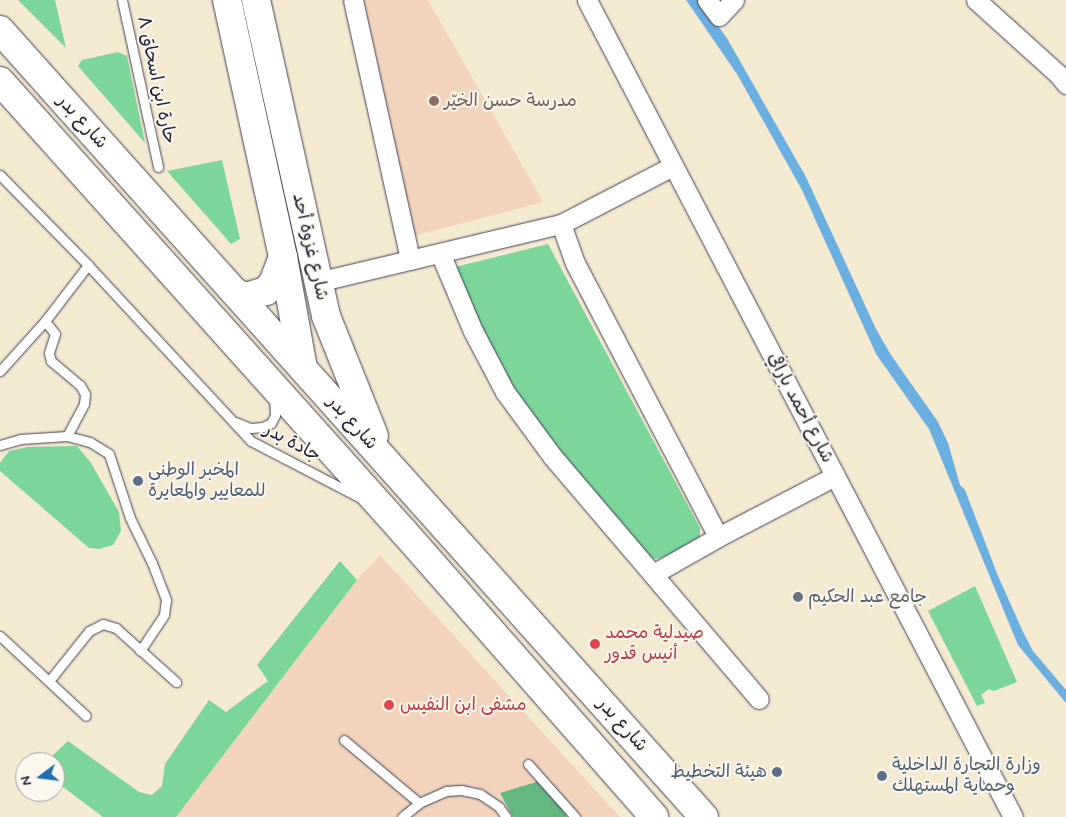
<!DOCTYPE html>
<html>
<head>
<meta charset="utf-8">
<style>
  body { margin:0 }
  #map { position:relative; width:1066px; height:817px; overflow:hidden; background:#f4e9d1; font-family:Mynerve,"Playpen Sans Arabic",sans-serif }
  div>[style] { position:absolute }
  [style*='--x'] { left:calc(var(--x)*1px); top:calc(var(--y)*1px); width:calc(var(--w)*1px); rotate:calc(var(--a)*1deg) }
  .built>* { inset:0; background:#f2d4be }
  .green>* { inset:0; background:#7cd69c }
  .forest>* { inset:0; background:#65b784 }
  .water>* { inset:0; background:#6aafe0 }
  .roads { filter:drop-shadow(0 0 1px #424052) drop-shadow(0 0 1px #424052) }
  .lane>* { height:9px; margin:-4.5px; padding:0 4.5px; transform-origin:4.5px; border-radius:4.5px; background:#fff }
  .street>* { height:19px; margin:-9.5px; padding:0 9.5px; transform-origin:9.5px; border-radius:9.5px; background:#fff }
  .primary>* { height:28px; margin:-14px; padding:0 14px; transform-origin:14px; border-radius:14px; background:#fff }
  .dots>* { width:14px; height:14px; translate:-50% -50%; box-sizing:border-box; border:2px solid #fbf7ec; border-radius:50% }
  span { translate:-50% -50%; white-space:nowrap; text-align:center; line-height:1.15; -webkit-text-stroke:4px #fbf7ec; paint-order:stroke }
  .street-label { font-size:18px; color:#22223b }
  .education-label { font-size:18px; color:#785e54 }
  .left { translate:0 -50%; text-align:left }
  .service-label { font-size:18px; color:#4e5e75 }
  .right { translate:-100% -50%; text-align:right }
  .worship-label { font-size:18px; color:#5b616d }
  .health-label { font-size:18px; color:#be3a42 }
  .north { position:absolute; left:15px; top:752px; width:50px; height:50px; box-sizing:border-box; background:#fbf7ec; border:1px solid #a4a2a5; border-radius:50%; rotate:255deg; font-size:14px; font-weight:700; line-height:20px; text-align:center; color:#22223b }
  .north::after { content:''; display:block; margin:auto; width:18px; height:22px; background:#1f6fb2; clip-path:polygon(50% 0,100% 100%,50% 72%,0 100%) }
</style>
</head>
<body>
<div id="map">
  <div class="built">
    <div style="clip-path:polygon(360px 0,428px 0,543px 202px,413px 236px)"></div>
    <div style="clip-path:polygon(380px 555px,620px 817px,176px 817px,344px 594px)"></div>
  </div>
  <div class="green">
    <div style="clip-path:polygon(18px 0,55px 0,66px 48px)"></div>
    <div style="clip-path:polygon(118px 52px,127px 56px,145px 143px,78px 66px,82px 60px)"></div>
    <div style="clip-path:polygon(222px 160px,240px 239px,231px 244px,167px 171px)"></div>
    <div style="clip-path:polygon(548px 244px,700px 528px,700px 542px,674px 556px,648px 560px,520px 402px,487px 344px,455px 267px)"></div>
    <div style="clip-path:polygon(77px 446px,91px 463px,119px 512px,121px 531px,113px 545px,99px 549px,89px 548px,0 471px,0 463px,9px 451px,28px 447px)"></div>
    <div style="clip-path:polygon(340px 561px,357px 580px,176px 817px,103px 817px,55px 781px,55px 762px,46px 762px,68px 741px,139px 792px,152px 795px,162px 786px,165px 764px,209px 700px,226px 712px,268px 681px,257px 665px)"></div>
    <div style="clip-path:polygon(975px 586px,1017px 682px,994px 691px,989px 689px,981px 695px,985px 703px,977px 706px,928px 611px)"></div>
  </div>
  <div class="forest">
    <div style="clip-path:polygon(546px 779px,567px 817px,513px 817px,500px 793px)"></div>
  </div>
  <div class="water">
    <div style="clip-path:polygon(686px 0,700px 0,728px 40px,806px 177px,876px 329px,891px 355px,938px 422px,948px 443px,960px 485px,965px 490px,998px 576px,1024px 634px,1033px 651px,1066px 690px,1066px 703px,1018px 645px,929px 429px,876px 354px,802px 190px,737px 74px)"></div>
  </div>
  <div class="roads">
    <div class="lane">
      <div style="--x:122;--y:0;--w:171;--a:77.8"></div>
      <div style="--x:0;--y:175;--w:126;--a:45.6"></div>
      <div style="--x:88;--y:265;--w:240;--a:47.2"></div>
      <div style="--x:251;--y:441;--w:122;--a:27.4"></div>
      <div style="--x:45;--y:321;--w:16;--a:52"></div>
      <div style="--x:55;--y:334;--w:20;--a:108"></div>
      <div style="--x:49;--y:353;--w:8;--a:76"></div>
      <div style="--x:51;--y:361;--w:38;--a:40"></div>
      <div style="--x:80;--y:385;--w:10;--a:61"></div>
      <div style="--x:85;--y:394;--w:10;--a:96"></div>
      <div style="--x:84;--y:404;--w:36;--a:118"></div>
      <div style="--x:0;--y:371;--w:67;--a:-48"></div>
      <div style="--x:45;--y:321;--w:71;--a:-52.5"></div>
      <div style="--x:235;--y:422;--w:17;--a:21"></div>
      <div style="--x:251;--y:428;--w:12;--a:-5"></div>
      <div style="--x:263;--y:427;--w:9;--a:-27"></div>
      <div style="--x:271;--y:423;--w:9;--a:-63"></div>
      <div style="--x:275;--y:415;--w:17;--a:-93"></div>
      <div style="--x:0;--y:445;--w:22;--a:-16"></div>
      <div style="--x:21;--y:439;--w:46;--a:-3.7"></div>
      <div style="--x:67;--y:436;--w:24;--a:15"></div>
      <div style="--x:90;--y:442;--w:22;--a:32"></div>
      <div style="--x:109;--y:454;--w:67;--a:71.8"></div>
      <div style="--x:130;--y:518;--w:50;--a:63.9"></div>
      <div style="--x:152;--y:563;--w:40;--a:69"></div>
      <div style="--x:166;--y:600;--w:15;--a:98"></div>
      <div style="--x:164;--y:615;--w:43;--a:123.7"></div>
      <div style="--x:0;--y:636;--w:117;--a:42.9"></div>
      <div style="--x:49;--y:681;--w:64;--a:-51.3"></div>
      <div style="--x:89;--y:631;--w:16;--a:-27"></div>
      <div style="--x:103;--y:624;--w:14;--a:17"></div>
      <div style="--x:116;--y:628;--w:81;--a:42"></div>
      <div style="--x:344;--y:740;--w:98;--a:40"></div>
      <div style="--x:528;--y:764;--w:71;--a:48.4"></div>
      <div style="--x:402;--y:817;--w:22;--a:-39"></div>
      <div style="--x:419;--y:803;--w:30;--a:-24"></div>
      <div style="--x:446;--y:791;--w:15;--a:-4"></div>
      <div style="--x:461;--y:790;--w:19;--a:12"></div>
      <div style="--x:480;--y:794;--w:23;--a:34"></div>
      <div style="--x:499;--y:807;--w:12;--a:55"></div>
    </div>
    <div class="street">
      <div style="--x:353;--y:0;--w:266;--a:77.6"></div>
      <div style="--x:587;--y:0;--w:921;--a:62.46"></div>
      <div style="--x:707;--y:0;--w:20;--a:53"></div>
      <div style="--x:719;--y:16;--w:22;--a:-47"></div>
      <div style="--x:976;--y:0;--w:110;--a:42.1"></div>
      <div style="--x:1058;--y:74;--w:13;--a:51"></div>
      <div style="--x:561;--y:224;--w:41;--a:70.3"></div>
      <div style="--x:575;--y:263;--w:309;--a:62.4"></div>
      <div style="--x:718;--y:537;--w:132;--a:-27.5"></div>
      <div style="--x:440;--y:253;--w:85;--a:67.1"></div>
      <div style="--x:473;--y:331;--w:69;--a:62.3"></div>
      <div style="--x:505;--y:392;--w:79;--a:53.7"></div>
      <div style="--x:552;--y:456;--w:319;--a:49.6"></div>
      <div style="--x:317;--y:282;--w:251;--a:-13.4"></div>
      <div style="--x:561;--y:224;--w:126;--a:-27.4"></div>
      <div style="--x:653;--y:574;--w:75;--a:-29.6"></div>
    </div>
    <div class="primary">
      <div style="--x:227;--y:0;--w:263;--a:77.7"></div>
      <div style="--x:283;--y:257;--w:113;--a:79.8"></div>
      <div style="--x:256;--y:0;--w:324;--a:77.5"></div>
      <div style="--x:326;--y:316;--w:129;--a:68.2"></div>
      <div style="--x:0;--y:30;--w:1056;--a:48.19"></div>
      <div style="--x:0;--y:81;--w:605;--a:48.15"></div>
      <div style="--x:404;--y:532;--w:379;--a:48.7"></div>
      <div style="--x:236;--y:293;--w:11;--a:22"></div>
      <div style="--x:246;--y:297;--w:21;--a:-17"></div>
      <div style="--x:266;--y:291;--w:11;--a:-49"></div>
      <div style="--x:273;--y:283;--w:28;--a:-69"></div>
    </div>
  </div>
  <div class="dots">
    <div style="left:434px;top:101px;background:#8d6e63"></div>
    <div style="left:138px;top:481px;background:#5c6f8a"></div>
    <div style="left:798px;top:597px;background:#6b7280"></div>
    <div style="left:595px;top:644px;background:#e0444e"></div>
    <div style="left:389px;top:705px;background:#e0444e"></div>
    <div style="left:777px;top:772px;background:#5c6f8a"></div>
    <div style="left:882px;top:776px;background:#5c6f8a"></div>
  </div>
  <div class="street-label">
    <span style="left:156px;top:80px;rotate:78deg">حارة ابن اسحاق ٨</span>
    <span style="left:82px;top:122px;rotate:48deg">شارع بدر</span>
    <span style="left:310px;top:247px;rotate:77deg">شارع غزوة أحد</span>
    <span style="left:800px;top:408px;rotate:62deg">شارع أحمد بارافي</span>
    <span style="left:352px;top:423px;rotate:48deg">شارع بدر</span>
    <span style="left:292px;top:443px;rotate:28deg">جادة بدر</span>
    <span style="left:622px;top:725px;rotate:48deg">شارع بدر</span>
  </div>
  <div class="education-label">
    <span class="left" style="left:444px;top:101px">مدرسة حسن الخيّر</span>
  </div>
  <div class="service-label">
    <span class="left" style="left:148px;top:481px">المخبر الوطني<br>للمعايير والمعايرة</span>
    <span class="left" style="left:892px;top:776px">وزارة التجارة الداخلية<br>وحماية المستهلك</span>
    <span class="right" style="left:767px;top:772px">هيئة التخطيط</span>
  </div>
  <div class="worship-label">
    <span class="left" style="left:808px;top:597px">جامع عبد الحكيم</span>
  </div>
  <div class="health-label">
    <span class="left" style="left:605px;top:644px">صيدلية محمد<br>أنيس قدور</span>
    <span class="left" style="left:400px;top:705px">مشفى ابن النفيس</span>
  </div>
  <div class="north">N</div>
</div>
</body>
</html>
